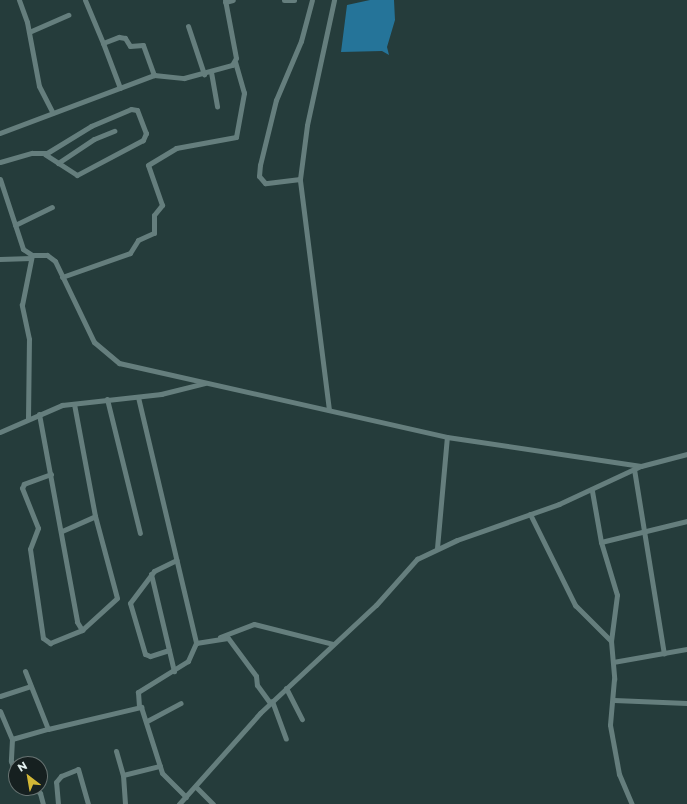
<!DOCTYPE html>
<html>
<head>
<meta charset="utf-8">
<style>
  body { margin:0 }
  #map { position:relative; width:687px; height:804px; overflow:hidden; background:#253c3b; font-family:Montserrat,sans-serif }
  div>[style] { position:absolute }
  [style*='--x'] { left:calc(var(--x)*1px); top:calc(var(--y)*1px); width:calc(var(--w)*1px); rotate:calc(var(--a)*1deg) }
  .water>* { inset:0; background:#257499 }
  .minor>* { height:5px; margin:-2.5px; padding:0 2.5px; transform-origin:2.5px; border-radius:2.5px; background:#657e7d }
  span { translate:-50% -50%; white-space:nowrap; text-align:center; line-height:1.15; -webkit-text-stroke:4px #162020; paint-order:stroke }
  .north { position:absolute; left:8px; top:756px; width:40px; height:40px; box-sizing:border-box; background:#162020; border:1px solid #677372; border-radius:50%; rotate:329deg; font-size:11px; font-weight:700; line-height:16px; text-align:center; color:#e1efee }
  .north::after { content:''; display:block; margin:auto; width:14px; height:18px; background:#d2b736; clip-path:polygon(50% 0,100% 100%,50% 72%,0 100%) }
</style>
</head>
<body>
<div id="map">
  <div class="water">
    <div style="clip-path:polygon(370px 0,394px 0,395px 20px,387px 47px,389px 55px,382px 51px,341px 52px,347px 5px)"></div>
  </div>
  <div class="minor">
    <div style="--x:19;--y:0;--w:23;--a:70"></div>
    <div style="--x:27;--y:22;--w:65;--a:79.4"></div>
    <div style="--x:39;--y:86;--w:30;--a:63"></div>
    <div style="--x:85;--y:0;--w:47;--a:67.3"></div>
    <div style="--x:284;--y:0;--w:10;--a:0"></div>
    <div style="--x:225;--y:2;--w:8;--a:-14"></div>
    <div style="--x:188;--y:26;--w:51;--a:71.6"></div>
    <div style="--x:29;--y:32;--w:43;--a:-23.6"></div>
    <div style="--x:211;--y:72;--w:35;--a:80"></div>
    <div style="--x:120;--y:88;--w:48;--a:-110.7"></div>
    <div style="--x:103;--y:43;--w:17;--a:-21"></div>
    <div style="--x:119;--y:37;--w:6;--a:9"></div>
    <div style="--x:125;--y:38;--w:9;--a:58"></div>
    <div style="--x:130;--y:46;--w:13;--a:-4"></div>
    <div style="--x:143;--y:45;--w:32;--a:70"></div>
    <div style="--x:0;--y:133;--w:165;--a:-20.6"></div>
    <div style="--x:154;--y:75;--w:30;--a:6"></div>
    <div style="--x:184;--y:78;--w:50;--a:-15.2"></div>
    <div style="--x:232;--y:65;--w:8;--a:-60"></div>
    <div style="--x:236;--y:58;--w:59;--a:-100.7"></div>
    <div style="--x:0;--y:162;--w:33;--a:-16"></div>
    <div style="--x:32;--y:153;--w:15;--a:0"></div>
    <div style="--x:47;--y:153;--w:52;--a:-31.5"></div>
    <div style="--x:91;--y:126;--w:43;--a:-23"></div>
    <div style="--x:131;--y:109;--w:6;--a:9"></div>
    <div style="--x:137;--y:110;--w:25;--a:69"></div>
    <div style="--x:146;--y:133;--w:8;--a:113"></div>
    <div style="--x:143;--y:140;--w:75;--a:152.1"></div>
    <div style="--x:77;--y:175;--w:38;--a:-147"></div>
    <div style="--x:58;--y:163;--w:43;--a:-33.7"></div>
    <div style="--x:94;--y:139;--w:22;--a:-22"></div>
    <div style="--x:0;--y:179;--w:74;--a:71.8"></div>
    <div style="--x:23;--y:249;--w:11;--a:34"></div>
    <div style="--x:32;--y:255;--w:15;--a:0"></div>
    <div style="--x:47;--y:255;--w:10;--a:37"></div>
    <div style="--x:55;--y:261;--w:90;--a:64.3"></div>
    <div style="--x:94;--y:342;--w:33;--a:40"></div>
    <div style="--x:119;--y:363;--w:336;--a:12.7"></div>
    <div style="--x:447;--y:437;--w:196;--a:8.5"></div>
    <div style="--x:300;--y:179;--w:35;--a:173"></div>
    <div style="--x:265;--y:183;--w:9;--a:-131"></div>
    <div style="--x:259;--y:176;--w:11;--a:-85"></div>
    <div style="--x:260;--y:165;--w:67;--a:-76.2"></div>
    <div style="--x:276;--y:100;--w:64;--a:-67"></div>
    <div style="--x:301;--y:41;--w:42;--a:-75"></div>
    <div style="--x:15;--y:225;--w:41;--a:-25.9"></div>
    <div style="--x:0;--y:259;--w:31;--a:-2"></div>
    <div style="--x:62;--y:277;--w:72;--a:-19.4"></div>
    <div style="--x:130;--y:253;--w:15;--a:-58"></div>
    <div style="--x:138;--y:240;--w:17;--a:-24"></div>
    <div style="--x:154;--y:233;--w:18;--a:-90"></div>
    <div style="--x:154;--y:215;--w:13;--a:-51"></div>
    <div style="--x:162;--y:205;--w:42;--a:-109.3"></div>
    <div style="--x:148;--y:165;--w:33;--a:-31"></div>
    <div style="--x:176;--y:148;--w:61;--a:-10.4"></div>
    <div style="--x:236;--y:137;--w:45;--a:-79.7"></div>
    <div style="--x:244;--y:93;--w:32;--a:-106"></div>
    <div style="--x:138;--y:397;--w:253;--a:76.7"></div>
    <div style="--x:196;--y:643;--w:20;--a:114"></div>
    <div style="--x:188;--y:661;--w:59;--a:148.2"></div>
    <div style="--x:138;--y:692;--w:15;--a:86"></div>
    <div style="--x:107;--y:399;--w:138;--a:76.2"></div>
    <div style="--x:329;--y:410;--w:233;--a:-97.2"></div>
    <div style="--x:300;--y:179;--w:54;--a:-82.6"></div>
    <div style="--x:307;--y:125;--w:128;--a:-77.8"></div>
    <div style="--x:39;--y:414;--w:211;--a:79.6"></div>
    <div style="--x:77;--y:622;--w:9;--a:58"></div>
    <div style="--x:82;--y:630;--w:47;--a:-42.4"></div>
    <div style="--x:117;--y:598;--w:85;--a:-105"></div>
    <div style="--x:95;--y:516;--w:114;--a:-100.6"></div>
    <div style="--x:28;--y:419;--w:80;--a:-89.3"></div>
    <div style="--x:29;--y:339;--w:35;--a:-102"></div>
    <div style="--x:22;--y:305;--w:51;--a:-78.7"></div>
    <div style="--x:0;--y:432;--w:68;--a:-23.5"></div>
    <div style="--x:62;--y:405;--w:100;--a:-6.3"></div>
    <div style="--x:161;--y:394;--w:45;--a:-14"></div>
    <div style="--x:634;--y:469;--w:187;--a:80.8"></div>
    <div style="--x:51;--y:474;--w:29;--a:160"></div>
    <div style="--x:24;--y:484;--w:4;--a:117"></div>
    <div style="--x:22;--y:488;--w:43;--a:68.2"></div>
    <div style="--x:38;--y:528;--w:22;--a:111"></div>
    <div style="--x:30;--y:549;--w:90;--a:81.7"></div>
    <div style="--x:43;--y:638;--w:9;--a:36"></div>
    <div style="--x:50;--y:643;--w:35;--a:-22"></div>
    <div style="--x:592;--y:491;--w:52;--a:80"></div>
    <div style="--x:601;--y:542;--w:55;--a:73.2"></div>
    <div style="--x:617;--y:595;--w:46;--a:97.4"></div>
    <div style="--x:530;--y:514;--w:102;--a:63.7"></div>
    <div style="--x:575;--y:605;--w:51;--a:45"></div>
    <div style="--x:611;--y:641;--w:38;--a:85"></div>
    <div style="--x:614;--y:679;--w:46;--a:95"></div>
    <div style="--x:610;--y:725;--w:50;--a:79.6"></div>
    <div style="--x:619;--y:774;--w:33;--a:67"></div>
    <div style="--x:62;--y:531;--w:36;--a:-24"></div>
    <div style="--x:601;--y:542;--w:89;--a:-13.7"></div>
    <div style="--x:437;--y:548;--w:111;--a:-84.9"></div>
    <div style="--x:151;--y:574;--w:100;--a:76.7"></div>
    <div style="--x:220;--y:637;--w:36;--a:-21"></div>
    <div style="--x:254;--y:624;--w:81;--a:14.2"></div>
    <div style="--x:196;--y:643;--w:32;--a:-9"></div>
    <div style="--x:228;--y:638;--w:47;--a:53.6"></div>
    <div style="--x:256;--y:676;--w:9;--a:84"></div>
    <div style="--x:257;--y:685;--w:22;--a:54"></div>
    <div style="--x:169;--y:650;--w:20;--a:162"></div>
    <div style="--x:150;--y:656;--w:5;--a:-158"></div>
    <div style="--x:145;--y:654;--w:53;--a:-106.4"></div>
    <div style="--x:130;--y:603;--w:40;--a:-53"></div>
    <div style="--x:154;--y:571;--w:25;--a:-26"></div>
    <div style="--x:613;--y:662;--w:75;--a:-10"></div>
    <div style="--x:25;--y:671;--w:62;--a:68.4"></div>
    <div style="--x:48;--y:729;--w:96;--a:-13.3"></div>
    <div style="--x:141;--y:707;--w:69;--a:72.3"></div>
    <div style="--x:162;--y:773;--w:34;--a:45"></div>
    <div style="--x:286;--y:688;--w:35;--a:63"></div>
    <div style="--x:0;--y:696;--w:32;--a:-18"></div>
    <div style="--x:614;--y:700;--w:73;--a:2.4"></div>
    <div style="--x:272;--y:701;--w:40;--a:69.8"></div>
    <div style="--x:0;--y:711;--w:30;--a:67"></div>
    <div style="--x:12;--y:739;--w:37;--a:-16"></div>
    <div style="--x:147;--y:721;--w:38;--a:-28"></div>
    <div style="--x:12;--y:739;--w:22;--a:93"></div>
    <div style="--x:11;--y:761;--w:16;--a:72"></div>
    <div style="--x:116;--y:751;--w:25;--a:74"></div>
    <div style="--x:123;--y:775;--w:29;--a:86"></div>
    <div style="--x:123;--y:775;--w:38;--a:-14"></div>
    <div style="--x:196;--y:787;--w:24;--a:45"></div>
    <div style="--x:34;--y:788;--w:8;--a:40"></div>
    <div style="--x:40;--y:793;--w:11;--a:75"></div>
    <div style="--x:58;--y:804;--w:22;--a:-95"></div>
    <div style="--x:56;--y:782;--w:8;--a:-50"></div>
    <div style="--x:61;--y:776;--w:18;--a:-22"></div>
    <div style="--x:78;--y:769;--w:36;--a:74"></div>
    <div style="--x:179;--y:804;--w:122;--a:-48.3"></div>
    <div style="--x:260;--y:713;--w:158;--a:-43"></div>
    <div style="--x:376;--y:605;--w:62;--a:-48.3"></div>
    <div style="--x:417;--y:559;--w:44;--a:-25.4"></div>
    <div style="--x:457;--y:540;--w:108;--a:-19.4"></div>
    <div style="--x:559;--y:504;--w:90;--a:-24.9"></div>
    <div style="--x:641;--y:466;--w:48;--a:-14.6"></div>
  </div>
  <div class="north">N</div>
</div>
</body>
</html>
